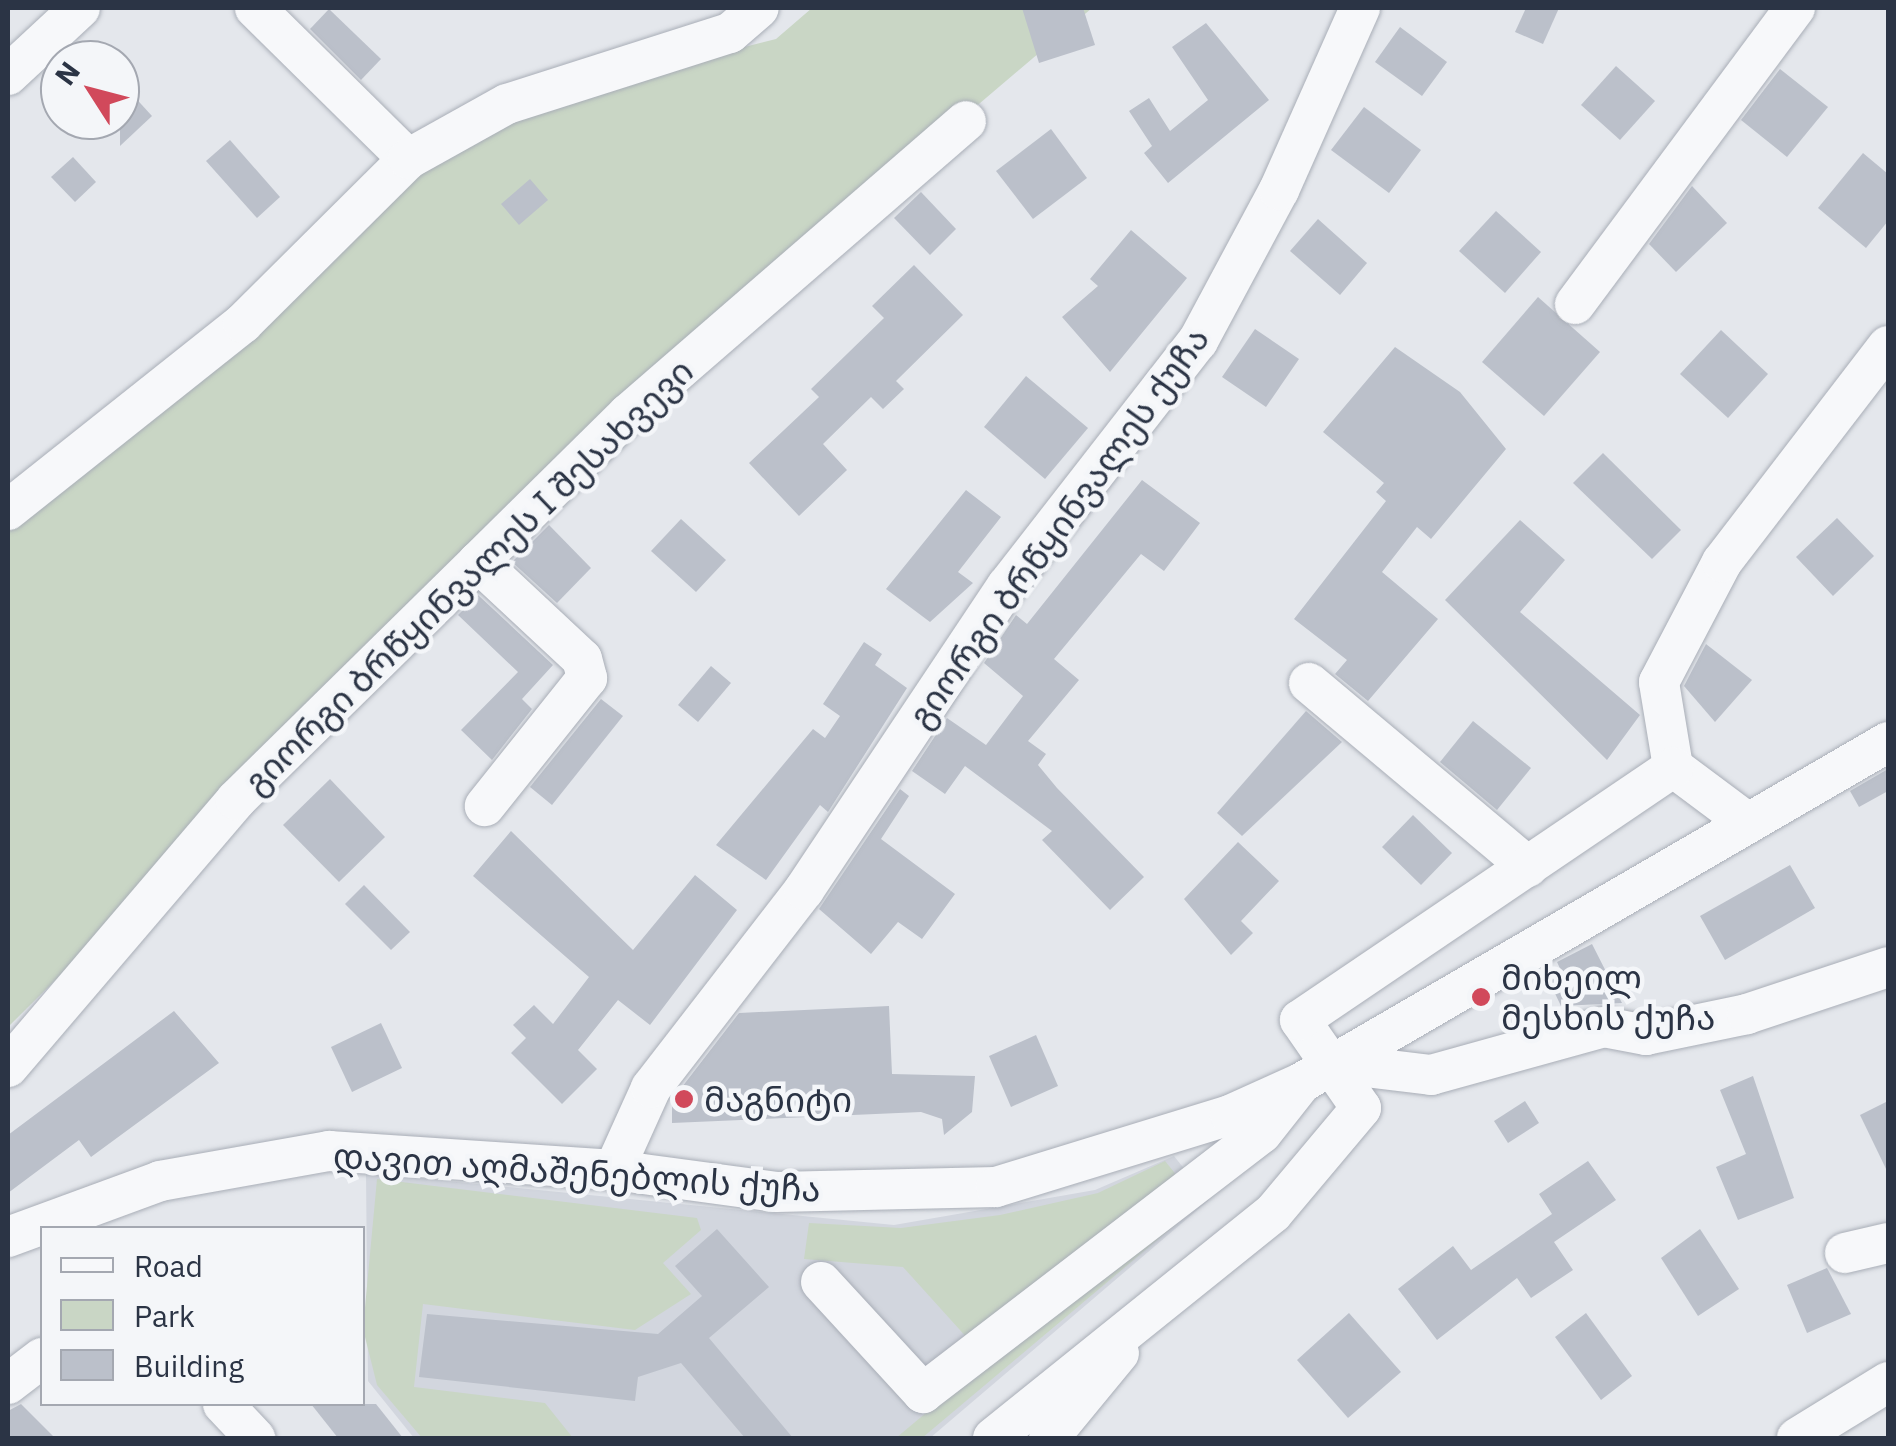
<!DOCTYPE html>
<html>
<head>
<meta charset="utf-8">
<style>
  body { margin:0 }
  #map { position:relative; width:1896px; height:1446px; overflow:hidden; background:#e4e7ec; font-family:"IBM Plex Sans","Noto Sans Georgian",sans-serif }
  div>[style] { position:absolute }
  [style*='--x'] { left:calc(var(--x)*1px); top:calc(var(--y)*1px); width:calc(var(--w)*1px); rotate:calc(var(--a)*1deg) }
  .built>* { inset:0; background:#d2d6de }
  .green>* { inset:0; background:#c9d6c5 }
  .building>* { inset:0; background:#bbc0ca }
  .roads { filter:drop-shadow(0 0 2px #a9aeb7) drop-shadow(0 0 2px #a9aeb7) }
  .minor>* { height:40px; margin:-20px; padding:0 20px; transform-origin:20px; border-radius:20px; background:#f7f8fa }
  .dots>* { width:28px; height:28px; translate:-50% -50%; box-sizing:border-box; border:5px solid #f4f6f9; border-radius:50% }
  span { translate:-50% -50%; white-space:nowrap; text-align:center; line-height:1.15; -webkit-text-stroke:9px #f4f6f9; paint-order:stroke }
  .street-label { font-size:35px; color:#2b3445 }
  .poi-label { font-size:35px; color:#2b3445 }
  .left { translate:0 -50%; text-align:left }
  .frame { position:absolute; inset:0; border:10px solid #2b3445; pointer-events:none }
  .legend { position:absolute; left:40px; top:1226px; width:325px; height:180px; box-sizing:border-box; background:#f4f6f9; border:2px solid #a4a8b1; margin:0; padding:12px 18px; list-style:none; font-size:30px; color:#2b3445 }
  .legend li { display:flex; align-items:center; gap:20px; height:50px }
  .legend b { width:50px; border:2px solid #a4a8b1 }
  .north { position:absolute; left:40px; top:40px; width:100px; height:100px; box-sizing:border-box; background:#f4f6f9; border:2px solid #a4a8b1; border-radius:50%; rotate:306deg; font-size:28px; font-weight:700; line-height:40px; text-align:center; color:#2b3445 }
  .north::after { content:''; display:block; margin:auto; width:35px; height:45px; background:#d1495b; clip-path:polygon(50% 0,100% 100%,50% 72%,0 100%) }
</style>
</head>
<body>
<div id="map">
  <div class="built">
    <div style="clip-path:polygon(1174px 1156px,1209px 1200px,930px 1438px,414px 1438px,368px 1381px,366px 1173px,894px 1225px,1095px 1190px)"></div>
  </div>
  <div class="green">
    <div style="clip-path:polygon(812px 8px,1092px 8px,693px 347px,8px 1027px,8px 522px,384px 192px,545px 98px,776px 39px)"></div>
    <div style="clip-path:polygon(1165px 1161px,1200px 1204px,922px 1438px,896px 1438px,988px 1361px,903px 1267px,804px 1259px,809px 1223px,901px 1228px,1000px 1215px,1098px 1193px)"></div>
    <div style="clip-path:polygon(377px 1179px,697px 1218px,701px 1230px,663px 1263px,691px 1294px,635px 1330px,423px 1304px,414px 1387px,545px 1403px,573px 1438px,422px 1438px,377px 1385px,363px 1329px)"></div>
  </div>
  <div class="building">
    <div style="clip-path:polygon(1022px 8px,1083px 8px,1095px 45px,1039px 63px)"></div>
    <div style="clip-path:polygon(1526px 8px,1559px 8px,1543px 44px,1515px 32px)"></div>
    <div style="clip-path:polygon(329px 9px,381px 59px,361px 80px,310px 29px)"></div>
    <div style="clip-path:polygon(1206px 23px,1269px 100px,1168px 183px,1144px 153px,1152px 146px,1129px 111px,1149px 98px,1170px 131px,1208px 100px,1172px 47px)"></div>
    <div style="clip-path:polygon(1400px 27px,1447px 62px,1422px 96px,1375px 62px)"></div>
    <div style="clip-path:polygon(1616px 66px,1655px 101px,1620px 140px,1581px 105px)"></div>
    <div style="clip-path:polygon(1780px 69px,1828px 107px,1787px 157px,1741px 120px)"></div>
    <div style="clip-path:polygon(120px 81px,152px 116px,120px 146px)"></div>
    <div style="clip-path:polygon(1364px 107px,1421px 150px,1389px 193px,1331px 150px)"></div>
    <div style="clip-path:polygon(1051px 129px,1087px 178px,1033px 219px,996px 171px)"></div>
    <div style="clip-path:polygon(230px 140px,280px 197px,257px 218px,206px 161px)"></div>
    <div style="clip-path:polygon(1863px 153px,1888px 174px,1888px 221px,1866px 248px,1818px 208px)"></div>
    <div style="clip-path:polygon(73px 157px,96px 182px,75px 202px,51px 177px)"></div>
    <div style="clip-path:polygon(530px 179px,548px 200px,519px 225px,501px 204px)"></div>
    <div style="clip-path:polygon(1692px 186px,1727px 223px,1676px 272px,1649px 244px)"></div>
    <div style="clip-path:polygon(921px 192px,956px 229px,930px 255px,894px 218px)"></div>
    <div style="clip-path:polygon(1496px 211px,1541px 252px,1505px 293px,1459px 251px)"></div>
    <div style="clip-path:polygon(1318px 219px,1367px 263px,1340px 295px,1290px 251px)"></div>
    <div style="clip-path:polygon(1131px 230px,1187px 278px,1110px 372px,1062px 317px,1098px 286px,1090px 279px)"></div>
    <div style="clip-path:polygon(914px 265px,963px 315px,896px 381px,904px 389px,883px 409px,871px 397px,823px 444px,847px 470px,799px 516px,749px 463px,819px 397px,811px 389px,884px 318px,872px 306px)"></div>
    <div style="clip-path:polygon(1538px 297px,1600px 352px,1544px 416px,1482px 362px)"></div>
    <div style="clip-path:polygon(1255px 329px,1299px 359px,1266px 407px,1222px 377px)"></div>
    <div style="clip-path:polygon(1721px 330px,1768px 374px,1728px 418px,1680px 374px)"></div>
    <div style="clip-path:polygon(1395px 347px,1460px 392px,1506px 449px,1431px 539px,1417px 527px,1382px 572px,1438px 619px,1368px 701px,1335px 674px,1347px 660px,1294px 619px,1386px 501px,1376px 492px,1384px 483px,1323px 432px)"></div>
    <div style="clip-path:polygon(1026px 376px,1088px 428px,1045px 479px,984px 427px)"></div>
    <div style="clip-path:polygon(1603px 453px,1681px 530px,1652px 559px,1573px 483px)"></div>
    <div style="clip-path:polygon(1142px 480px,1200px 523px,1164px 571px,1141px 554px,1054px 659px,1079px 680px,1028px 741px,1046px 754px,1038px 765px,1057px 788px,1144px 877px,1110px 910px,1042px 840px,1052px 831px,965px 766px,945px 794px,912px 771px,947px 718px,986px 745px,1023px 696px,984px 663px,1016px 615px,1027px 624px)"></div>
    <div style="clip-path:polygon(966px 490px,1001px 517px,958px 572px,973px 583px,930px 622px,886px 589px)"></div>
    <div style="clip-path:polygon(1837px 518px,1874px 556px,1833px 596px,1796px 557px)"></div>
    <div style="clip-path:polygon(681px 519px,726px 560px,696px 592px,651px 551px)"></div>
    <div style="clip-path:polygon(1520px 520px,1565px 560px,1520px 612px,1640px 715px,1607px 760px,1445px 600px)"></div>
    <div style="clip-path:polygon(549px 525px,591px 568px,557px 603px,512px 562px)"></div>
    <div style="clip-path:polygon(478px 595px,553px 665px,522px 699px,532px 709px,492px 760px,461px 730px,518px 672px,458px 615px)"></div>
    <div style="clip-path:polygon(864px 642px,882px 654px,875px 665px,907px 688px,828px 812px,820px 805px,766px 880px,716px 845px,813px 729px,825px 738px,840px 716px,823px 704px)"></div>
    <div style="clip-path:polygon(1706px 644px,1752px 680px,1715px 722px,1684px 686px)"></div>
    <div style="clip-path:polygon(711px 666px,731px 683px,698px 722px,678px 705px)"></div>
    <div style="clip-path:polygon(601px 699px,623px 716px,552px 805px,530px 787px)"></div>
    <div style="clip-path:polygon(1306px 711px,1342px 742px,1242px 836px,1217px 813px)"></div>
    <div style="clip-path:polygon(1473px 721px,1531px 768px,1497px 810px,1440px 762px)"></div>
    <div style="clip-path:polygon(1888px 769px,1888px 791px,1859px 807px,1850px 791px)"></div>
    <div style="clip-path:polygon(330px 779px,385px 837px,339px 882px,283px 825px)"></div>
    <div style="clip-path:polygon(900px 789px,909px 796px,881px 839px,955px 894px,922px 939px,898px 922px,871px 954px,819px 909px)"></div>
    <div style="clip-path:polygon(1413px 815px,1452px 853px,1421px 885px,1382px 847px)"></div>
    <div style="clip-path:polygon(511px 831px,633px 950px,695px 875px,737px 910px,650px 1025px,618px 1000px,578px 1050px,597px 1069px,562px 1104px,511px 1053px,526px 1038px,513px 1025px,534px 1005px,553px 1024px,589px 977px,473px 876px)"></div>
    <div style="clip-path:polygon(1238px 842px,1279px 881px,1241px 921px,1253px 933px,1231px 955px,1184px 899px)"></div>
    <div style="clip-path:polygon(1790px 865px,1815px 908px,1725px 960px,1700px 916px)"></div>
    <div style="clip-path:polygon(364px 885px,410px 932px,391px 950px,345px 904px)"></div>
    <div style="clip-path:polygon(1592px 944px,1622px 1003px,1561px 1006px,1549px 981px,1563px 975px,1557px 962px)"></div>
    <div style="clip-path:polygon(889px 1006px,892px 1074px,975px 1076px,972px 1112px,944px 1135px,942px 1119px,921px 1112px,672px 1123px,672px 1100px,739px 1013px)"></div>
    <div style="clip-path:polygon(174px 1011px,219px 1063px,91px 1157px,79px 1140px,8px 1193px,8px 1135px)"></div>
    <div style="clip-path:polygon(381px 1023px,402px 1068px,352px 1092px,331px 1047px)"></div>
    <div style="clip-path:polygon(1036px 1035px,1058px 1086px,1011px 1107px,989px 1056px)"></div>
    <div style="clip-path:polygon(1753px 1076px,1794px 1198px,1738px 1220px,1716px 1167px,1746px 1154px,1720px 1090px)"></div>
    <div style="clip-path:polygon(1525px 1101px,1539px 1123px,1508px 1143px,1494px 1121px)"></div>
    <div style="clip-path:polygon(1888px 1101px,1888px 1173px,1860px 1115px)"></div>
    <div style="clip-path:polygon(1588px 1161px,1616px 1200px,1554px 1242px,1573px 1270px,1531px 1298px,1517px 1278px,1437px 1340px,1398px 1289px,1453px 1246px,1471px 1270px,1552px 1214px,1539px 1194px)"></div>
    <div style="clip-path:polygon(717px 1229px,769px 1287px,709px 1338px,793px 1438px,745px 1438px,681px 1363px,638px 1377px,635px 1401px,419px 1377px,427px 1314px,658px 1334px,702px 1296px,675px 1266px)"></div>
    <div style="clip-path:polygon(1700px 1229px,1739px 1289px,1698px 1316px,1661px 1258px)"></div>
    <div style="clip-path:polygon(1827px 1268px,1851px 1314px,1807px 1333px,1787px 1285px)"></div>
    <div style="clip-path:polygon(1349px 1313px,1401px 1372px,1348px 1418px,1297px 1360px)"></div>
    <div style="clip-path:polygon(1586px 1313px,1632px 1376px,1601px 1400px,1555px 1337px)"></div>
    <div style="clip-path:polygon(21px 1404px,55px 1438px,8px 1438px,8px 1411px)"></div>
    <div style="clip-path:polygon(311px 1404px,376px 1404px,403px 1438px,338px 1438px)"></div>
  </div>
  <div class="roads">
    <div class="minor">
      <div style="--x:255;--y:8;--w:215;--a:44.6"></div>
      <div style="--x:8;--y:75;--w:98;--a:-42.9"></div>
      <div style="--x:1575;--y:304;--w:369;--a:-53.4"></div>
      <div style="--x:8;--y:510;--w:300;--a:-38.5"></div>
      <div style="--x:243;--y:323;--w:233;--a:-44.8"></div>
      <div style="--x:408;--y:159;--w:113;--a:-29.1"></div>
      <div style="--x:507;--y:104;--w:234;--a:-17.7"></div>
      <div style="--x:730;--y:33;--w:38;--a:-41"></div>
      <div style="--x:478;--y:562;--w:142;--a:43"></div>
      <div style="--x:582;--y:659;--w:20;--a:75"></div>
      <div style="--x:587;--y:678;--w:164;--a:128.6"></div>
      <div style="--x:1309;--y:683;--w:286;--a:40"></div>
      <div style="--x:1748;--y:823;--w:94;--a:-143.3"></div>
      <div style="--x:1673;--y:767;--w:86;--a:-99.4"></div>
      <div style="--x:1659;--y:682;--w:136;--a:-62.3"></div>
      <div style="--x:1722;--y:562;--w:272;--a:-52.5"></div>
      <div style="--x:1332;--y:1063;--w:100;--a:6.9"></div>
      <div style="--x:1431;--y:1075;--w:180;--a:-15.5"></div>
      <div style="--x:1604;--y:1027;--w:43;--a:10.8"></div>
      <div style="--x:1646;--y:1035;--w:103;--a:-11.7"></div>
      <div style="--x:1747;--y:1014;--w:149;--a:-18.4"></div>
      <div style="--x:8;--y:1067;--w:351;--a:-49.5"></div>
      <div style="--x:236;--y:800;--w:339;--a:-44.5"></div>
      <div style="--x:478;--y:562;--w:211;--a:-44.6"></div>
      <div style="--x:628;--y:414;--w:447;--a:-40.9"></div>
      <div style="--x:614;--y:1170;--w:90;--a:-65.7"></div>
      <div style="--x:651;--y:1088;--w:250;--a:-52.3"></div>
      <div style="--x:804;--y:890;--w:366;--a:-56.3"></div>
      <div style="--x:1007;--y:586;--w:311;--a:-52.1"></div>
      <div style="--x:1198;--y:341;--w:171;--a:-61.8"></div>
      <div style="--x:1279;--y:190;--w:199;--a:-66"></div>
      <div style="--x:8;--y:1237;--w:162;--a:-20.2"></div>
      <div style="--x:160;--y:1181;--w:172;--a:-10.1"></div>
      <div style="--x:329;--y:1151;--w:286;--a:3.8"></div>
      <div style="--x:614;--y:1170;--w:163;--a:7.7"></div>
      <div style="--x:776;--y:1192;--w:220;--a:-1.3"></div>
      <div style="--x:996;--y:1187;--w:245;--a:-17.1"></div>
      <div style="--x:1230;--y:1115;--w:78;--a:-24.3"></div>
      <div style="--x:1301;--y:1083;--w:679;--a:-30.15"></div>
      <div style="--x:1845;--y:1253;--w:44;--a:-13.1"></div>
      <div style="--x:821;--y:1282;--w:151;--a:47.4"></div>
      <div style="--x:923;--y:1393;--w:427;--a:-37.5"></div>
      <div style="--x:1262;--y:1133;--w:60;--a:-51.8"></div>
      <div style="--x:8;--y:1384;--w:43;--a:-37.4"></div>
      <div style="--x:223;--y:1404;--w:47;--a:46.7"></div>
      <div style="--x:993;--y:1438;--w:359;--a:-38.8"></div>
      <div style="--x:1273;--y:1213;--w:137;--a:-50"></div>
      <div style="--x:1361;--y:1108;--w:107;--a:-124.7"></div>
      <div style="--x:1300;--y:1020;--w:451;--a:-34.1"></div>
      <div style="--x:1049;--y:1438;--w:110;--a:-50.5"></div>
      <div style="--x:1797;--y:1438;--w:107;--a:-31.6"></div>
    </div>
  </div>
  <div class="dots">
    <div style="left:1481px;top:997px;background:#d1495b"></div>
    <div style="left:684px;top:1099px;background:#d1495b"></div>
  </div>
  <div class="street-label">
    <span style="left:1058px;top:527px;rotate:-54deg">გიორგი ბრწყინვალეს ქუჩა</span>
    <span style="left:468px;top:576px;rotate:-44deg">გიორგი ბრწყინვალეს I შესახვევი</span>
    <span style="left:577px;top:1172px;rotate:4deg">დავით აღმაშენებლის ქუჩა</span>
  </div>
  <div class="poi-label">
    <span class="left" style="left:1501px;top:997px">მიხეილ<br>მესხის ქუჩა</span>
    <span class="left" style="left:704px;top:1099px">მაგნიტი</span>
  </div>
  <div class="frame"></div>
  <ul class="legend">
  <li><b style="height:12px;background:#f7f8fa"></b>Road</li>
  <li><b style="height:28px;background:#c9d6c5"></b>Park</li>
  <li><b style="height:28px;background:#bbc0ca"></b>Building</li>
  </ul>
  <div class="north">N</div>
</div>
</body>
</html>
